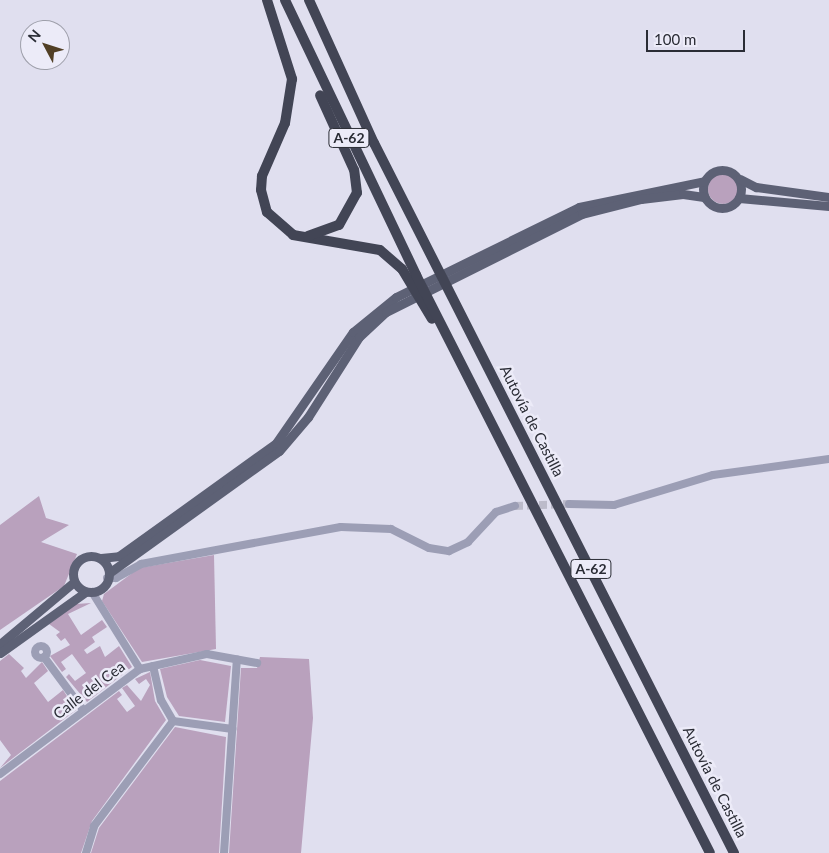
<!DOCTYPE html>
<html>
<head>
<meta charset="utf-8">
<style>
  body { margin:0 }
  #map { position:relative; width:829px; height:853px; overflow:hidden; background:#e0dfef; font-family:Lato,sans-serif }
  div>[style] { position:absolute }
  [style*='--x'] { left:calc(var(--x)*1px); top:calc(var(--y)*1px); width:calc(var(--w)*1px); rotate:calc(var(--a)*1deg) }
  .green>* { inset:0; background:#b9a1bd }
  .round { border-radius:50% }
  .minor-tunnel>* { height:8px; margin-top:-4px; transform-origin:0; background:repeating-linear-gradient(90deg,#bcbbca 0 8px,transparent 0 12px) }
  .minor>* { height:8px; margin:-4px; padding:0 4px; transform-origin:4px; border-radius:4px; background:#9c9eb5 }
  .minor>.ring { margin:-4px; padding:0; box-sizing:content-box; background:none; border:8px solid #9c9eb5; border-radius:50% }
  .major>* { height:9px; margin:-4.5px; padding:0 4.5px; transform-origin:4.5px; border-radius:4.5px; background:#5d6175 }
  .major>.ring { margin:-4.5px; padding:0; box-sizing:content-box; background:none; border:9px solid #5d6175; border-radius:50% }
  .highway>* { height:10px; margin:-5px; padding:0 5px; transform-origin:5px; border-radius:5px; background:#424555 }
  span { translate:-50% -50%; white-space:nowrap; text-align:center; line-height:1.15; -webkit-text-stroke:5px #ecebf8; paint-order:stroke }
  .shield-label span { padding:1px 4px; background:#ecebf8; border:1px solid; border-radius:4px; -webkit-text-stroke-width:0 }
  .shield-label { font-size:14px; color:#2a2c35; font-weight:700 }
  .street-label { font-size:15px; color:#2a2c35 }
  .north { position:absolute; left:20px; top:20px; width:50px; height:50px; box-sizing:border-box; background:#ecebf8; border:1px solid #9e9faa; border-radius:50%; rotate:310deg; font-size:14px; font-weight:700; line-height:20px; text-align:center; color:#2a2c35 }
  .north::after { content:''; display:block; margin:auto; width:18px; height:22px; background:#513f25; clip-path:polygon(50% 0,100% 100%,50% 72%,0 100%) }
  .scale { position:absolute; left:646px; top:30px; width:99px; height:22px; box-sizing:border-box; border:2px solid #2a2c35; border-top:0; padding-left:6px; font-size:15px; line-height:18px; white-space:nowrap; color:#2a2c35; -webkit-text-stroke:4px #ecebf8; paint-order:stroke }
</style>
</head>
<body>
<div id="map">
  <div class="green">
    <div class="round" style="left:708px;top:174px;width:30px;height:30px"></div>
    <div style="clip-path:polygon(39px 496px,46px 518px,69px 525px,41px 542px,77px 554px,64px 586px,0 630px,0 525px)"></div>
    <div style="clip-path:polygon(214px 555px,216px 649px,142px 662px,102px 601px,104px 594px,139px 568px)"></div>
    <div style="clip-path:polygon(91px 603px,68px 614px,81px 635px,102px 620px,107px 627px,92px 637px,95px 642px,84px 650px,87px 654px,100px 646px,105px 657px,119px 646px,132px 667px,87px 702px,66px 677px,69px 674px,75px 681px,86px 673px,72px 654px,61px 662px,66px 669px,62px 672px,50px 656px,70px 645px,65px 638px,61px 641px,56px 635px,60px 632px,49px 624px,76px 604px)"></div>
    <div style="clip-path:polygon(9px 654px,24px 668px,21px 671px,26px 678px,42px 662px,48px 671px,34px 683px,48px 702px,63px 690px,76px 710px,0 768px,11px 755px,0 740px,0 661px)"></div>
    <div style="clip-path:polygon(260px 657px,309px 659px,313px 718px,301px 853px,229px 853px,241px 668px,257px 668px)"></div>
    <div style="clip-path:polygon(200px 660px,231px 666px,225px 722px,179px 716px,167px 697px,160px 669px)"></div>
    <div style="clip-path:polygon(150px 672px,155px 701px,166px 720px,92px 821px,81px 853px,0 853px,0 781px,119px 691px,122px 695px,117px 699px,127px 712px,135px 706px,122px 688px,127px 685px,141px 701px,150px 685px,146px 679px,139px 684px,135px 679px)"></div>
    <div style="clip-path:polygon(175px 727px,226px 737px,219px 853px,91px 853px,99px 828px)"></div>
  </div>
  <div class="minor-tunnel">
    <div style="--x:515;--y:506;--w:54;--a:-2.1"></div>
  </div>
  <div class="minor">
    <div style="--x:569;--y:504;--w:45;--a:1.3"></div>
    <div style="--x:614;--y:505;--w:103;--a:-16.9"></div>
    <div style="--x:713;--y:475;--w:117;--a:-7.9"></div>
    <div style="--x:107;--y:578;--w:9;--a:0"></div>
    <div style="--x:116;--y:578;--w:29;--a:-29"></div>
    <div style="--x:141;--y:564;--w:203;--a:-10.5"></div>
    <div style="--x:341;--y:527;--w:50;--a:2.3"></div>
    <div style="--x:391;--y:529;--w:42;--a:26.6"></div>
    <div style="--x:429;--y:548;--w:20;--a:9"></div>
    <div style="--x:449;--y:551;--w:21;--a:-25"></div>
    <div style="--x:468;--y:542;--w:41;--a:-47"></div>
    <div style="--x:496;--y:512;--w:20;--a:-18"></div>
    <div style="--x:92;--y:592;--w:91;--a:58.1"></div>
    <div class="ring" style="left:35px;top:646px;width:4px;height:4px"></div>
    <div style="--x:44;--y:657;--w:67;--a:53.5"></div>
    <div style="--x:153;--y:666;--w:35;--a:77"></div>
    <div style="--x:161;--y:700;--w:24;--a:60"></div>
    <div style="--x:173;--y:721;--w:60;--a:7.7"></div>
    <div style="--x:0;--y:774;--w:175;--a:-36.9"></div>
    <div style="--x:140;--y:669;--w:69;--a:-12.6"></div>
    <div style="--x:207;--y:654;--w:51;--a:10.2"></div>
    <div style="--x:86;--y:853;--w:28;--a:-73"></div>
    <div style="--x:94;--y:826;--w:131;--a:-53"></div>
    <div style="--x:224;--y:853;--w:194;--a:-86.2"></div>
  </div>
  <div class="major">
    <div class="ring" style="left:703px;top:170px;width:29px;height:29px"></div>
    <div style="--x:740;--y:179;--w:18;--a:27"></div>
    <div style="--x:756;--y:187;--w:74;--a:7.8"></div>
    <div style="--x:739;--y:198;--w:90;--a:5.1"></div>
    <div class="ring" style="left:73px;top:556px;width:27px;height:27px"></div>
    <div style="--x:101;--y:558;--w:18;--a:-6"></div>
    <div style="--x:119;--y:556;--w:193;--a:-35.7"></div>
    <div style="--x:276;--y:443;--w:135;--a:-55.3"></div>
    <div style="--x:353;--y:332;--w:55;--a:-39.1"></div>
    <div style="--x:396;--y:297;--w:204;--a:-26.2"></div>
    <div style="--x:579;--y:207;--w:128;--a:-11.7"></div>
    <div style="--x:109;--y:573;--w:209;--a:-35.7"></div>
    <div style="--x:279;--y:451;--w:45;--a:-49.5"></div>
    <div style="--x:308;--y:417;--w:95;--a:-57.5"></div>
    <div style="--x:359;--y:337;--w:37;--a:-43"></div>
    <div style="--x:386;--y:312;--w:219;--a:-26.6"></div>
    <div style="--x:582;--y:214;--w:61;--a:-14.3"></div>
    <div style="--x:641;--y:199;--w:42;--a:-6.8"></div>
    <div style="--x:683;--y:194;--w:21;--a:8"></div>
    <div style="--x:0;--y:644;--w:97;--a:-40"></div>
    <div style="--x:0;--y:653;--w:103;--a:-35.5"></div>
  </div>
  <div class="highway">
    <div style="--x:267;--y:0;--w:83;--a:72.4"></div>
    <div style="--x:292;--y:79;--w:45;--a:99"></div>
    <div style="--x:285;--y:123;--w:58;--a:113.5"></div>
    <div style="--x:262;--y:176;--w:14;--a:94"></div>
    <div style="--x:261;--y:190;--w:23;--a:75"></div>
    <div style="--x:267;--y:212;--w:35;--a:41"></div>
    <div style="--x:293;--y:235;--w:88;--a:9.8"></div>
    <div style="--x:380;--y:250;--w:29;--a:41"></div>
    <div style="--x:402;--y:269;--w:58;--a:59"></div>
    <div style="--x:285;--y:0;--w:305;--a:64.5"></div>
    <div style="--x:416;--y:275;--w:648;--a:63.04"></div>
    <div style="--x:309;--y:0;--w:157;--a:65.6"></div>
    <div style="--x:374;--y:143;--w:796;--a:63.11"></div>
    <div style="--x:308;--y:236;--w:33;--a:-20"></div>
    <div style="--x:339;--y:225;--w:37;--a:-61"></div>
    <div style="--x:357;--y:193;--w:23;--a:-97"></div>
    <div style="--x:354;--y:170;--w:82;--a:-114.4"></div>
  </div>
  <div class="shield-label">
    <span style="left:349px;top:138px">A-62</span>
    <span style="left:591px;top:569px">A-62</span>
  </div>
  <div class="street-label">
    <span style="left:532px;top:421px;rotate:63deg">Autovía de Castilla</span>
    <span style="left:89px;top:690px;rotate:-37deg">Calle del Cea</span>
    <span style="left:715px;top:782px;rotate:63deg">Autovía de Castilla</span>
  </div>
  <div class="north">N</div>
  <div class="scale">100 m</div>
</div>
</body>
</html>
